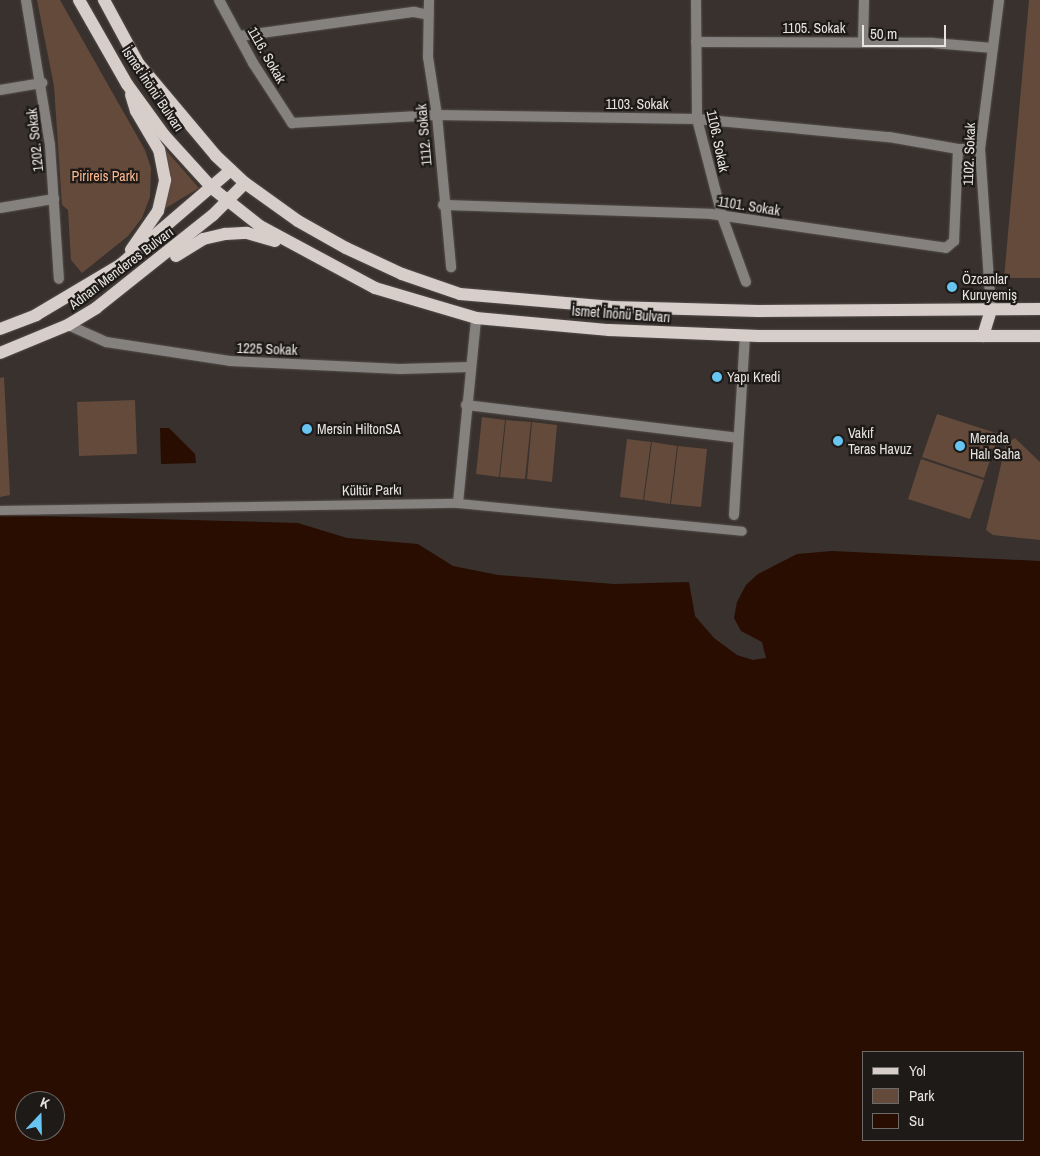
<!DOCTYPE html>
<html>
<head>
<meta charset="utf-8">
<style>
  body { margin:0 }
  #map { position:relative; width:1040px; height:1156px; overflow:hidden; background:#38312d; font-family:"Archivo Narrow",sans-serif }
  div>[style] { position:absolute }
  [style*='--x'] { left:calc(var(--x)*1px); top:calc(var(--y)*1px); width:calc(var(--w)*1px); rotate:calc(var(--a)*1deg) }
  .green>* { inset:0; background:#644a3b }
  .water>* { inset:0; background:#280d00 }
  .roads { filter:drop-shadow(0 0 1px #544d4a) drop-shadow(0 0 1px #544d4a) }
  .pedestrian>* { height:9px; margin:-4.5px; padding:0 4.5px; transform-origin:4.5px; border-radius:4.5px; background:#84817e }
  .minor>* { height:10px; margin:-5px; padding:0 5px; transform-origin:5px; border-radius:5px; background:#84817e }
  .primary>* { height:12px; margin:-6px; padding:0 6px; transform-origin:6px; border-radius:6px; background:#d7ceca }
  .dots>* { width:14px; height:14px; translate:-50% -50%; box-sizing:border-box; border:2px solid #1d1a18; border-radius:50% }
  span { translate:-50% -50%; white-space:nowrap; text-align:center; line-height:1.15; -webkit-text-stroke:4.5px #1d1a18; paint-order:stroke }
  .street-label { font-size:14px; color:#e7e3e0 }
  .park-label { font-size:14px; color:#feb991 }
  .poi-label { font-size:14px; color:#e7e3e0 }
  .left { translate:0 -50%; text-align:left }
  .legend { position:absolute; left:862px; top:1051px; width:162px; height:90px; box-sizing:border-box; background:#1d1a18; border:1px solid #6e6a68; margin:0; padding:6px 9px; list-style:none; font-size:15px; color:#e7e3e0 }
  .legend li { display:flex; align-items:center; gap:10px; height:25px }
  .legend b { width:25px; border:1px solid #6e6a68 }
  .north { position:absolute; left:15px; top:1091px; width:50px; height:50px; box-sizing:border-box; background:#1d1a18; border:1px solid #6e6a68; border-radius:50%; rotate:21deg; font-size:14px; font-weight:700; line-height:20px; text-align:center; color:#e7e3e0 }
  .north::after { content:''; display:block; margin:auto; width:18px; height:22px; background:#68c4f0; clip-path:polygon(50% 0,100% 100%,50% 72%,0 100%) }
  .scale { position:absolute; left:862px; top:25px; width:84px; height:22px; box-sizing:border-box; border:2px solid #e7e3e0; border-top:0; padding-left:6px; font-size:15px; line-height:18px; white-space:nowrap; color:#e7e3e0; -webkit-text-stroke:4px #1d1a18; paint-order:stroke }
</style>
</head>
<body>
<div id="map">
  <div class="green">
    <div style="clip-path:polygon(37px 0,60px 0,145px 150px,151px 168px,150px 197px,142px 218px,128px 236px,82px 273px,71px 260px,68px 210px,62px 205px,54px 86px)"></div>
    <div style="clip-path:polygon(1029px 0,1040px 0,1040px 278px,1004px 278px)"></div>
    <div style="clip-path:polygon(165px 149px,199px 188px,161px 211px)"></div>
    <div style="clip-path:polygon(4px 377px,10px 495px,0 497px,0 378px)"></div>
    <div style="clip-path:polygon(135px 400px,137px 454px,79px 456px,77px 402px)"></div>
    <div style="clip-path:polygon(937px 414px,999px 434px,984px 478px,922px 457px)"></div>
    <div style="clip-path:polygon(482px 417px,505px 420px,499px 477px,476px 474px)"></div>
    <div style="clip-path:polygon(506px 420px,531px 422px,525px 479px,500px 477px)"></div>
    <div style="clip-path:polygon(532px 422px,557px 425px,552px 482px,527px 479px)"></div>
    <div style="clip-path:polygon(1015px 438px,1040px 462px,1040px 540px,993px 535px,986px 530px,1006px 443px)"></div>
    <div style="clip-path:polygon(627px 439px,651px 442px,643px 500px,620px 497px)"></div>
    <div style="clip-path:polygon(652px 442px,677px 446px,670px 504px,644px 500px)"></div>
    <div style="clip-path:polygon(678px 446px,707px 449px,701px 507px,671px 504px)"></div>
    <div style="clip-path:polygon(921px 459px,984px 480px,970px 519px,908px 499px)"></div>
  </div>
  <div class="water">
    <div style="clip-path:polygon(160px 428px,169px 428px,195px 454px,196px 463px,161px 464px)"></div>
    <div style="clip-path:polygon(evenodd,0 515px,298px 523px,347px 538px,418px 544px,453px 566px,498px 575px,614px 584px,689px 582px,695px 616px,714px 638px,737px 655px,753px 660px,766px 658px,762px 642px,741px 631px,734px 618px,737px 602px,746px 585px,758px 574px,797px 554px,832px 551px,1040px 561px,1040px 1156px,0 1156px,0 515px,864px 1052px,1024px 1052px,1024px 1140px,864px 1140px,864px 1052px,0 515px,25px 1101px,55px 1101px,55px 1131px,25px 1131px,25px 1101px)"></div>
  </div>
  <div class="roads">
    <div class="pedestrian">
      <div style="--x:0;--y:510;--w:458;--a:-0.9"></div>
      <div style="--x:458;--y:503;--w:285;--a:5.6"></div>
    </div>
    <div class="minor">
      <div style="--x:26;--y:0;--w:147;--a:80.6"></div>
      <div style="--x:50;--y:145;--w:134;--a:86.2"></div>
      <div style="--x:219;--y:0;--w:72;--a:61.6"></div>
      <div style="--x:253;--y:63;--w:72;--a:57"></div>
      <div style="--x:292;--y:123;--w:145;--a:-3.2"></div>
      <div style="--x:437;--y:115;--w:260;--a:0.9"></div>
      <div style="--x:697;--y:119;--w:193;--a:5.4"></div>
      <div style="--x:889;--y:137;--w:70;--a:9.9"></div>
      <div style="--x:958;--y:149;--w:22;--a:0"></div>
      <div style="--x:429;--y:0;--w:57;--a:91"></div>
      <div style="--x:428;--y:57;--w:59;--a:81.2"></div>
      <div style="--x:437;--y:115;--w:153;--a:84.7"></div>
      <div style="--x:696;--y:0;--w:119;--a:89.5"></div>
      <div style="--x:697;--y:119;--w:100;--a:75.5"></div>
      <div style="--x:722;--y:216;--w:70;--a:70"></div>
      <div style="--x:240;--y:36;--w:176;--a:-7.9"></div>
      <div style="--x:414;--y:12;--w:15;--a:11"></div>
      <div style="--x:696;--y:42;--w:237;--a:0.2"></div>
      <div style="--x:933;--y:43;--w:60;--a:4.8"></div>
      <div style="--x:863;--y:42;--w:42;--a:-88.6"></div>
      <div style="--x:0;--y:90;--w:43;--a:-9.5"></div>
      <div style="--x:443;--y:205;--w:268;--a:1.9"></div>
      <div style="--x:711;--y:214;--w:237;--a:8.2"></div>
      <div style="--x:946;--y:248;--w:11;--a:-41"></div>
      <div style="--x:954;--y:241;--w:92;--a:-87.5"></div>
      <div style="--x:0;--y:208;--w:55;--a:-9.5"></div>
      <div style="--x:991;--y:310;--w:161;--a:-93.9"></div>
      <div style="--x:980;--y:149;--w:150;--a:-82.7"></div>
      <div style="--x:68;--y:325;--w:42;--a:24.1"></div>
      <div style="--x:106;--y:342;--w:125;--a:8.7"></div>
      <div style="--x:230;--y:361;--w:170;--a:2.7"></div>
      <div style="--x:400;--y:369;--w:70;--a:-1.6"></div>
      <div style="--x:466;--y:405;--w:274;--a:6.9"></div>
      <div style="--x:458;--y:503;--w:186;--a:-84.4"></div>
      <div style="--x:734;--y:515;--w:180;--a:-86.5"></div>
    </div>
    <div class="primary">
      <div style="--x:79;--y:0;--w:97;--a:60.3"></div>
      <div style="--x:127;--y:84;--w:63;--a:54"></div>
      <div style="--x:164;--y:135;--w:72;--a:47.8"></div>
      <div style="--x:212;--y:188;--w:61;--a:38.4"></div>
      <div style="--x:260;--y:226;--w:131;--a:28.3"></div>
      <div style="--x:375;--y:288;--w:105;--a:16.5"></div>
      <div style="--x:476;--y:318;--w:134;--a:5.2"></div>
      <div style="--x:609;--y:330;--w:150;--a:2.3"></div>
      <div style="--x:759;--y:336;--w:281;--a:0"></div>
      <div style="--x:104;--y:0;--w:72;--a:61.6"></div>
      <div style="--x:138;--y:63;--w:121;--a:50"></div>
      <div style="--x:216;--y:156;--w:40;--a:43"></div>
      <div style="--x:245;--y:183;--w:65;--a:35.6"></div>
      <div style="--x:298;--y:221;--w:55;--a:29.4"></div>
      <div style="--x:346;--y:248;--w:62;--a:24.9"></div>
      <div style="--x:402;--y:274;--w:61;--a:19"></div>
      <div style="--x:460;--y:294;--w:153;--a:4.9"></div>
      <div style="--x:612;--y:307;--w:146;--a:1.6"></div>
      <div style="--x:758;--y:311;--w:282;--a:-0.4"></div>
      <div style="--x:131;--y:250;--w:47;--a:-55.3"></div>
      <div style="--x:158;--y:211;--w:32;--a:-77"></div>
      <div style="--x:165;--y:180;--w:31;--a:-101"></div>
      <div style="--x:159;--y:150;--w:45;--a:-120.5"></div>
      <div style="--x:136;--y:111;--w:17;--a:-107"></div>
      <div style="--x:176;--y:256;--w:32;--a:-32"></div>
      <div style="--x:203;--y:239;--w:23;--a:-13"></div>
      <div style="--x:225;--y:234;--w:22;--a:-3"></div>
      <div style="--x:247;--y:233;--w:29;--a:16"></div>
      <div style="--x:0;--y:329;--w:39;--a:-21"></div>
      <div style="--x:36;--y:315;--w:98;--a:-30.8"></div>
      <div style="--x:120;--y:265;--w:146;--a:-40.6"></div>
      <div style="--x:983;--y:336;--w:27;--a:-73"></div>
      <div style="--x:0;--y:353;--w:74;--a:-22.4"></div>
      <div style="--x:68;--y:325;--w:33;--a:-31"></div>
      <div style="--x:96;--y:308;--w:149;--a:-38.5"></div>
      <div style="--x:213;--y:215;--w:45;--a:-45"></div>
    </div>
  </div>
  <div class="dots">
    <div style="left:952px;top:287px;background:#68c4f0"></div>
    <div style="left:717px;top:377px;background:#68c4f0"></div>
    <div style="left:307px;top:429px;background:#68c4f0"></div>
    <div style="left:838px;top:441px;background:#68c4f0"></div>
    <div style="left:960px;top:446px;background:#68c4f0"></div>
  </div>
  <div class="street-label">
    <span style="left:814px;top:28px">1105. Sokak</span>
    <span style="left:267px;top:55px;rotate:60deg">1116. Sokak</span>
    <span style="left:153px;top:89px;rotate:56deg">İsmet İnönü Bulvarı</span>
    <span style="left:637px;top:104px">1103. Sokak</span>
    <span style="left:424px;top:135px;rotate:-95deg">1112. Sokak</span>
    <span style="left:35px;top:140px;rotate:-96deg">1202. Sokak</span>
    <span style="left:718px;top:141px;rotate:78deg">1106. Sokak</span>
    <span style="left:969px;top:154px;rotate:-88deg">1102. Sokak</span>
    <span style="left:749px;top:206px;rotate:9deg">1101. Sokak</span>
    <span style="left:121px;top:268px;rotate:-37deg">Adnan Menderes Bulvarı</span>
    <span style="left:621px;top:314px;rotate:4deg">İsmet İnönü Bulvarı</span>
    <span style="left:267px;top:349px;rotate:2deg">1225 Sokak</span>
    <span style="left:372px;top:490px;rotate:-1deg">Kültür Parkı</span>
  </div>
  <div class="park-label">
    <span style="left:105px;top:176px">Pirireis Parkı</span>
  </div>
  <div class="poi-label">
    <span class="left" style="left:962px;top:287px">Özcanlar<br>Kuruyemiş</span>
    <span class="left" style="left:727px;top:377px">Yapı Kredi</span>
    <span class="left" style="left:317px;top:429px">Mersin HiltonSA</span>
    <span class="left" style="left:848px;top:441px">Vakıf<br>Teras Havuz</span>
    <span class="left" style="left:970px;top:446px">Merada<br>Halı Saha</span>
  </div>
  <ul class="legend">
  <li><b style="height:6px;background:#d7ceca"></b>Yol</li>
  <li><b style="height:14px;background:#644a3b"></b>Park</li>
  <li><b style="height:14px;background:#280d00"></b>Su</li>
  </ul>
  <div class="north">K</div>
  <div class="scale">50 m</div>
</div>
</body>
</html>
